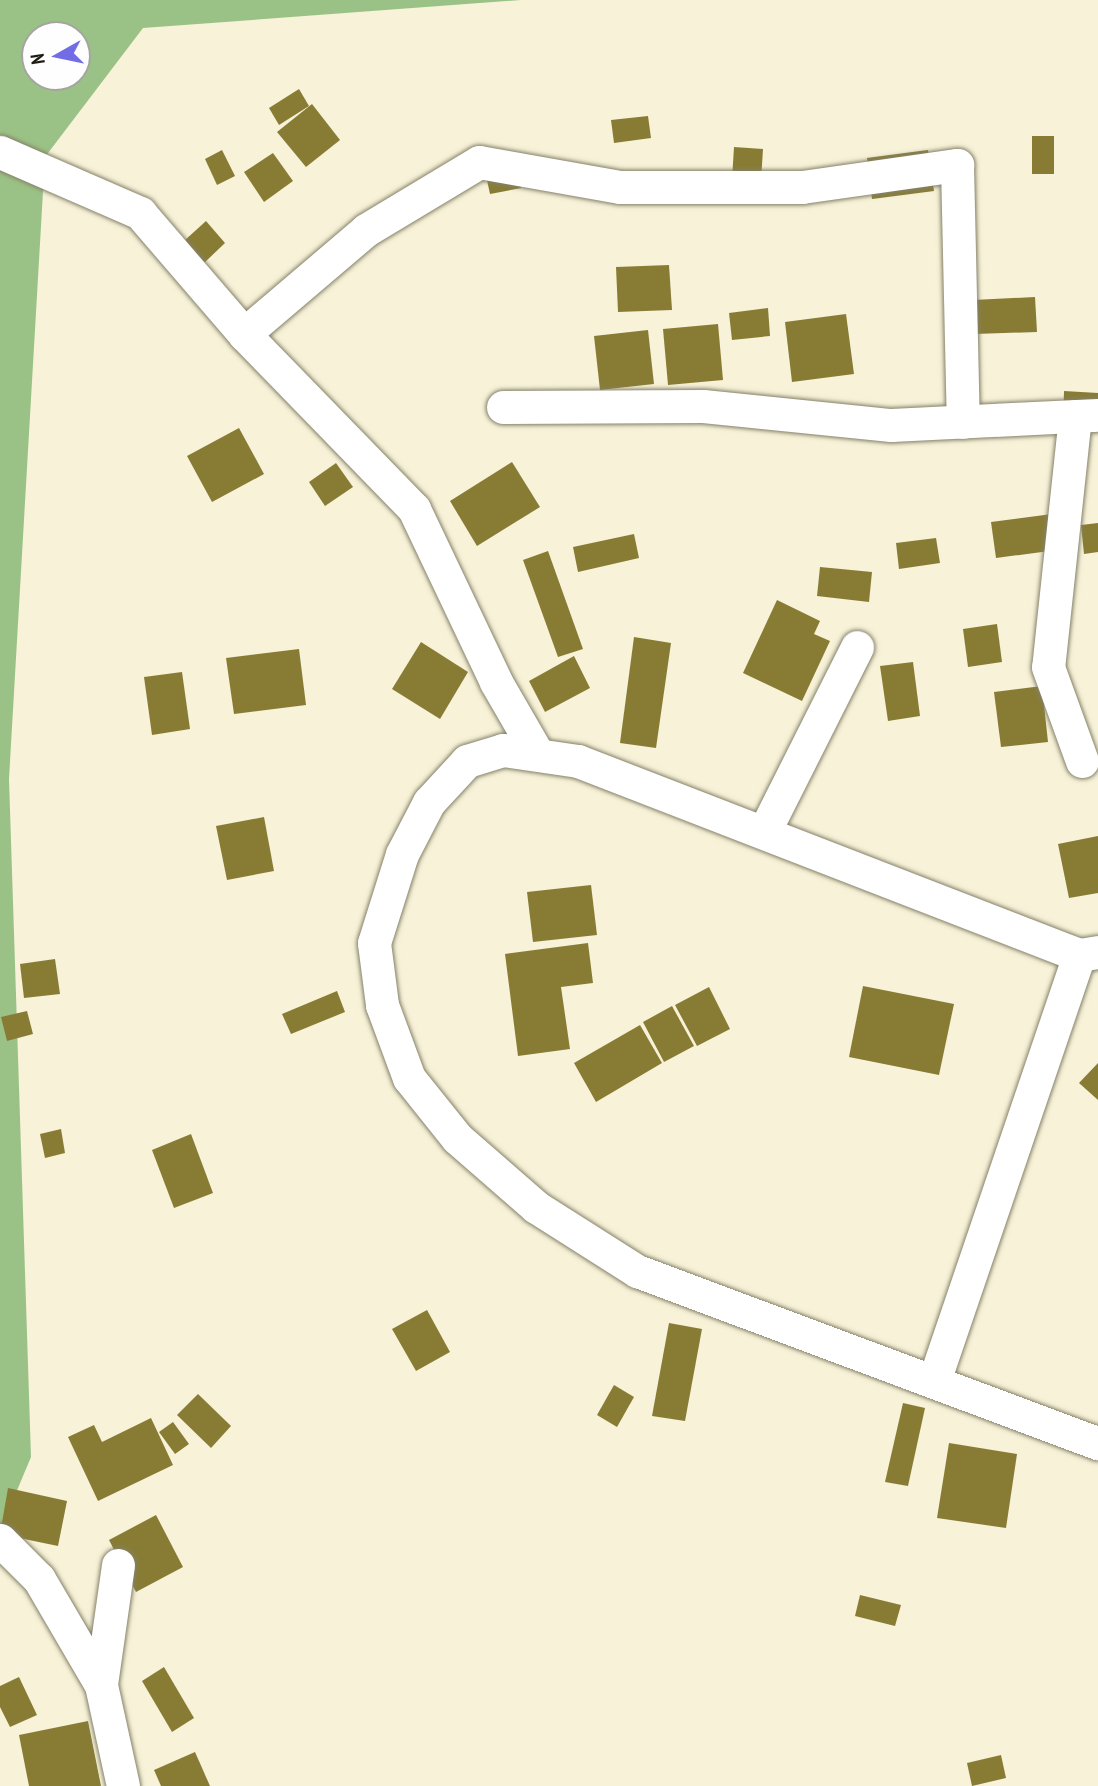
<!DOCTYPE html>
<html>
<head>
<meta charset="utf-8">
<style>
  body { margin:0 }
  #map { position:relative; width:1098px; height:1786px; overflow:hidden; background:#f7f2d8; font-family:"PT Sans Narrow",sans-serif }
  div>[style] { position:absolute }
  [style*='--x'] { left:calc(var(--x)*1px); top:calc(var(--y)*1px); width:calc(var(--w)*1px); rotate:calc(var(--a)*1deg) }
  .forest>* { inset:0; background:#9bc286 }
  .building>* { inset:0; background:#887c35 }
  .roads { filter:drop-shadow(0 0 2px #858169) drop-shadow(0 0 2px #858169) }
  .street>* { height:33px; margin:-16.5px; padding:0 16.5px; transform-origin:16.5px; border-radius:16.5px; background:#fff }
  span { translate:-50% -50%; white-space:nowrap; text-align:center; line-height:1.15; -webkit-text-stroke:7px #fefefe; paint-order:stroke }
  .north { position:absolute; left:21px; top:21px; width:70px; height:70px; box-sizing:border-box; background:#fefefe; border:2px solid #a5a4a0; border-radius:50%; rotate:261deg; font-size:19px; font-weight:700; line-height:28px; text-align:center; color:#1f1d13 }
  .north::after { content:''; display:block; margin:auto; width:24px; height:32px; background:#726ce6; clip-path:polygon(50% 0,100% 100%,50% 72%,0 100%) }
</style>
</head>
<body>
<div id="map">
  <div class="forest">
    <div style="clip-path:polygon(evenodd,0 0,521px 0,143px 28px,45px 157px,9px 779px,31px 1457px,0 1531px,0 0,35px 35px,77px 35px,77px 77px,35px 77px,35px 35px)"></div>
  </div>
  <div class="building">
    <div style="clip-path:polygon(299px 89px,309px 106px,279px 125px,269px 108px)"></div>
    <div style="clip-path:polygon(312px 104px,340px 140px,306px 167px,277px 132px)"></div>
    <div style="clip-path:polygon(648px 116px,651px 138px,614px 143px,611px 120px)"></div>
    <div style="clip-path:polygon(1032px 136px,1054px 136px,1054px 174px,1032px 174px)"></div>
    <div style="clip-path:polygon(734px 147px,763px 149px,760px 196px,731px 194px)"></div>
    <div style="clip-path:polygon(222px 150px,235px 176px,217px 185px,205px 159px)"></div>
    <div style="clip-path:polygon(928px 150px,934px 191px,872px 199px,867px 158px)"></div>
    <div style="clip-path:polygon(273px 153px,293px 181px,264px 202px,244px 172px)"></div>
    <div style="clip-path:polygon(517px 165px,521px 188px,490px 194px,485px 171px)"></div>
    <div style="clip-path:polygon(206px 221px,225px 243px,204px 263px,184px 241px)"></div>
    <div style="clip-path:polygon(669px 265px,672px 310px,618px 312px,616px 267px)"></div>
    <div style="clip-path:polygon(1035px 297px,1037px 332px,975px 334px,973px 300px)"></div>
    <div style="clip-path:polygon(768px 308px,770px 336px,732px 340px,729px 313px)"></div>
    <div style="clip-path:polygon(846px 314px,854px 374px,792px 382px,785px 322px)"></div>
    <div style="clip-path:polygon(718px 324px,723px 380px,668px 385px,663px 329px)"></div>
    <div style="clip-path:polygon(648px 330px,654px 384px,600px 390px,594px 336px)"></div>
    <div style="clip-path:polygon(1064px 391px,1098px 393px,1098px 426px,1063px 425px)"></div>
    <div style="clip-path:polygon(239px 428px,264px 474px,212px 502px,187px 456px)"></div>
    <div style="clip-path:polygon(512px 462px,540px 507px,477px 546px,450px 501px)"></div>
    <div style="clip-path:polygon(336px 463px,353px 487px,325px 506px,309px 482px)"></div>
    <div style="clip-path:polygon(1052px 514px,1057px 550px,996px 558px,991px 522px)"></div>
    <div style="clip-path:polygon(1098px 523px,1098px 552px,1084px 554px,1081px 525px)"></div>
    <div style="clip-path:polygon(634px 534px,639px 558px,578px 572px,573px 547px)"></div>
    <div style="clip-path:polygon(936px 538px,940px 563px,899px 569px,896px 543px)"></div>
    <div style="clip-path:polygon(548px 551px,583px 649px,558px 657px,523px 560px)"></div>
    <div style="clip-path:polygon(820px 567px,872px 572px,869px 602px,817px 596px)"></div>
    <div style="clip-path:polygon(777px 600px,820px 621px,814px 634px,830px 641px,802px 701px,743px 673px)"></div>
    <div style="clip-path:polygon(997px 624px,1002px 662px,968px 667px,963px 629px)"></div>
    <div style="clip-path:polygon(634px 637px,671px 643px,656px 748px,620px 743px)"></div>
    <div style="clip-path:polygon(421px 642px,468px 672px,440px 719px,392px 689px)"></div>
    <div style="clip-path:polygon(299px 649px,306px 705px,234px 714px,226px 658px)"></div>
    <div style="clip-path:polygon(574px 656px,590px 688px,545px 712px,529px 681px)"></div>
    <div style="clip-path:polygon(913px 662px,920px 716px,888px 721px,880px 666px)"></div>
    <div style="clip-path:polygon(182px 672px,190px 729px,152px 735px,144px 677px)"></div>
    <div style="clip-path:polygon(1042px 686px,1048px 742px,1001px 747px,994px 692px)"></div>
    <div style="clip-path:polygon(264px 817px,274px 871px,227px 880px,216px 826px)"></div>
    <div style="clip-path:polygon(1098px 836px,1098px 893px,1069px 898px,1058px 844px)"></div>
    <div style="clip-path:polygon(591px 885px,597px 935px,533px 942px,527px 892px)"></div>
    <div style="clip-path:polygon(588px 943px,593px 983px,561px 987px,570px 1049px,518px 1056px,505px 954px)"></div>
    <div style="clip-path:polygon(55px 959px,60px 994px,24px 998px,20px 964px)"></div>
    <div style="clip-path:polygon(863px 986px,954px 1004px,939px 1075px,849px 1057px)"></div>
    <div style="clip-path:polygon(709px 987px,730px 1029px,697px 1046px,675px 1005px)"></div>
    <div style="clip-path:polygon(337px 991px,345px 1012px,291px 1034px,282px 1014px)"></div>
    <div style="clip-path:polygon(672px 1006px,694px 1046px,664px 1062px,643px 1022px)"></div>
    <div style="clip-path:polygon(27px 1011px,33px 1034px,7px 1041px,1px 1017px)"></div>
    <div style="clip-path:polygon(640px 1025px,662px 1063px,596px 1102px,574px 1063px)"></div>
    <div style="clip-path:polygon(1098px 1063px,1098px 1100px,1079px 1083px)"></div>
    <div style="clip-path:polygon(61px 1129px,65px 1153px,45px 1158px,40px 1134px)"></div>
    <div style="clip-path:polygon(191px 1134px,213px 1193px,174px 1208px,152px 1150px)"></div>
    <div style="clip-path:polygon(427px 1310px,450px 1352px,416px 1371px,392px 1329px)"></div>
    <div style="clip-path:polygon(669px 1323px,702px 1329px,685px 1421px,652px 1416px)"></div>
    <div style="clip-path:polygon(614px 1385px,634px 1397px,617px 1427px,597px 1415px)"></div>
    <div style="clip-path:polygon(198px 1394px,231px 1426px,211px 1448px,177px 1415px)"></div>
    <div style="clip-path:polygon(903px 1403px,925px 1408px,908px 1486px,885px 1482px)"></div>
    <div style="clip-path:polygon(151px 1418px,173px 1465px,98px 1501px,68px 1437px,94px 1425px,102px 1442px)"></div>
    <div style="clip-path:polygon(173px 1422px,189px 1444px,175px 1454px,159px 1432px)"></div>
    <div style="clip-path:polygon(949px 1443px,1017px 1454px,1006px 1528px,937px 1518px)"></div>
    <div style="clip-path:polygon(8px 1488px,67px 1501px,58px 1546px,0 1534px)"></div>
    <div style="clip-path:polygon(156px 1515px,183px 1567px,136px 1592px,109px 1540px)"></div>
    <div style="clip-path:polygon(860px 1595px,901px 1605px,895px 1626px,855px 1616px)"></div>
    <div style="clip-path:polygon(164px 1667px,194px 1718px,172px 1732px,142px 1681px)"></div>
    <div style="clip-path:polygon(19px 1677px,37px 1715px,10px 1727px,0 1707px,0 1686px)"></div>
    <div style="clip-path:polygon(88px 1721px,101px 1786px,29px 1786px,19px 1735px)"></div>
    <div style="clip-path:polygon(195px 1752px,210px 1786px,161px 1786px,154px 1770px)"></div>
    <div style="clip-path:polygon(1001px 1755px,1006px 1778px,972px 1786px,967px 1763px)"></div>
  </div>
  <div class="roads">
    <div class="street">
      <div style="--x:0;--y:152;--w:153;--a:23.5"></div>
      <div style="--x:140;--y:213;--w:160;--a:49.3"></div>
      <div style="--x:244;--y:334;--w:244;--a:45.8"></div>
      <div style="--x:414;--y:509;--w:191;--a:64.6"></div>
      <div style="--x:496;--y:682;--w:82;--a:60"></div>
      <div style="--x:244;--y:334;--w:160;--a:-40.4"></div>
      <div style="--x:366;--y:230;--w:132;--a:-31"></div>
      <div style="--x:479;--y:162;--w:143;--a:10.1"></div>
      <div style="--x:620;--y:187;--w:182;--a:0"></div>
      <div style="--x:802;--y:187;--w:157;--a:-8.1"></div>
      <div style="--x:957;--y:165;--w:257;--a:88.7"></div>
      <div style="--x:503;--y:407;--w:200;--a:-0.3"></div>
      <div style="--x:703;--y:406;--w:189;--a:5.8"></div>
      <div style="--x:891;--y:425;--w:207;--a:-2.8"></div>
      <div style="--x:1075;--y:416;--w:252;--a:96.1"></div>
      <div style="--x:1048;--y:667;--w:100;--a:70.1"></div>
      <div style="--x:764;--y:832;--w:207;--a:-63.3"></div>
      <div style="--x:1098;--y:952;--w:19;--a:171"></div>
      <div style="--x:1079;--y:955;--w:537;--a:-158.83"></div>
      <div style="--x:578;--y:761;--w:76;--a:-171.7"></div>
      <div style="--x:503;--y:750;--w:38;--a:163"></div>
      <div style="--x:467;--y:761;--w:56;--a:132.8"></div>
      <div style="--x:429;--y:802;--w:59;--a:117.4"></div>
      <div style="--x:402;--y:854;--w:93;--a:107.5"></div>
      <div style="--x:374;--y:943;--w:63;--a:82.6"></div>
      <div style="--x:382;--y:1005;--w:78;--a:69.7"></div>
      <div style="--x:409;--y:1078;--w:77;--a:51.3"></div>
      <div style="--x:457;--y:1138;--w:105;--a:41.1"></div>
      <div style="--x:536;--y:1207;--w:120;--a:32.4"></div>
      <div style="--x:637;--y:1271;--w:492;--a:20.5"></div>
      <div style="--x:935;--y:1378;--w:447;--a:-71.2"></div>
      <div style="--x:0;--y:1540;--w:55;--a:45"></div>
      <div style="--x:39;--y:1579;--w:123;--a:59.7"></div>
      <div style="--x:118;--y:1565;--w:121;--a:98.1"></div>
      <div style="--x:101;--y:1685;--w:103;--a:77.7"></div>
    </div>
  </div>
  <div class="north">N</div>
</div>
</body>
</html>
